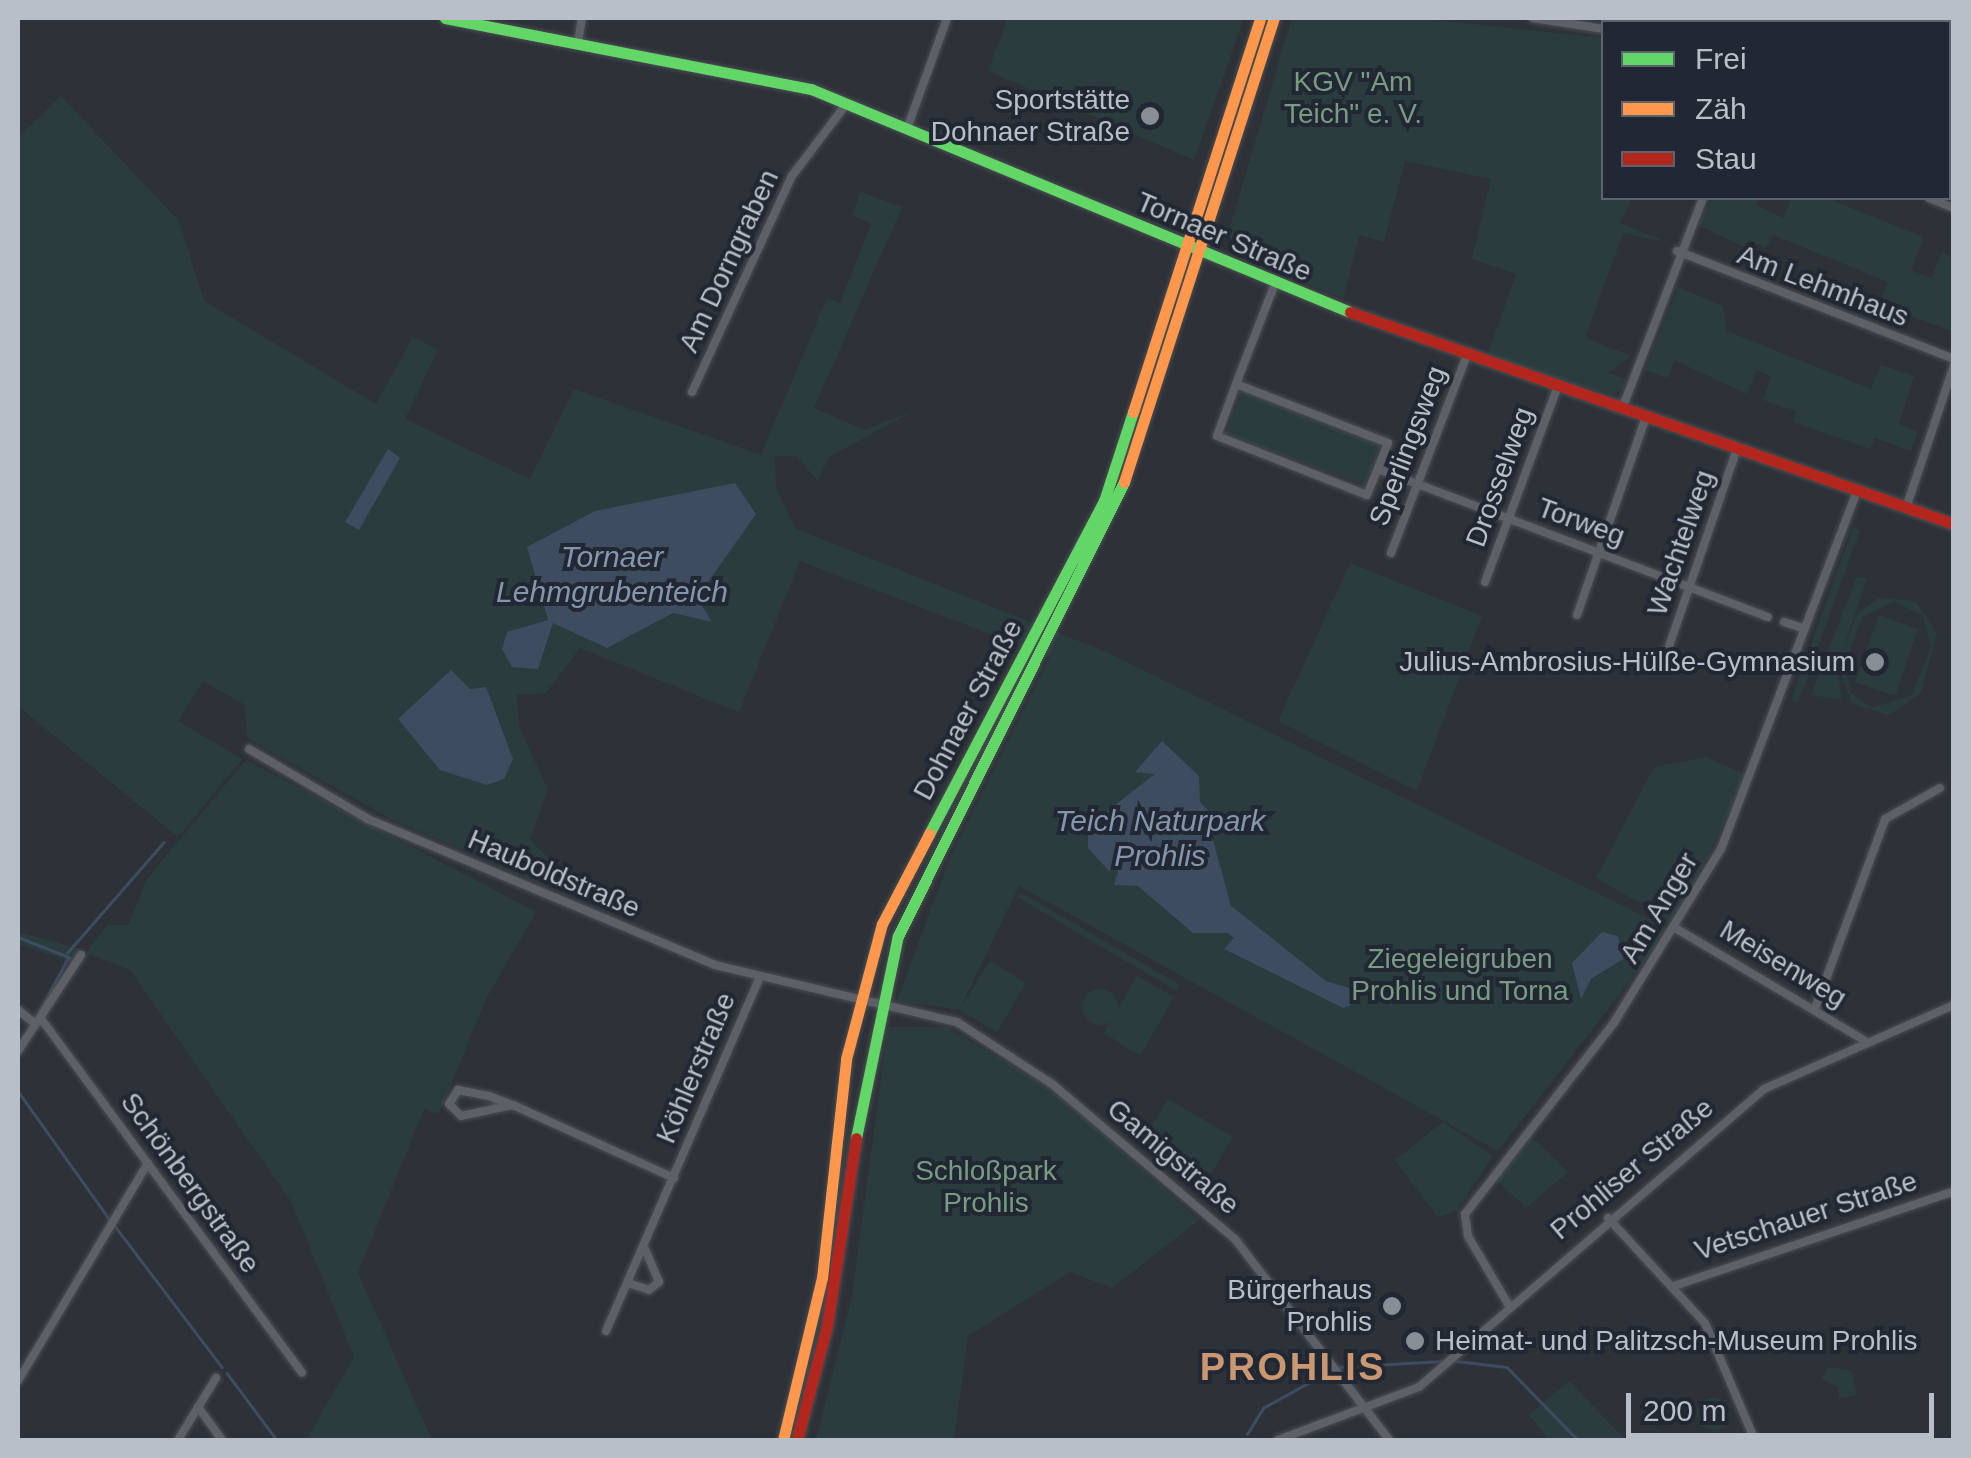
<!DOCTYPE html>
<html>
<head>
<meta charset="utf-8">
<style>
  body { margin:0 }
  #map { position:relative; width:1971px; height:1458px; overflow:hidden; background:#2d3238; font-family:Helvetica,sans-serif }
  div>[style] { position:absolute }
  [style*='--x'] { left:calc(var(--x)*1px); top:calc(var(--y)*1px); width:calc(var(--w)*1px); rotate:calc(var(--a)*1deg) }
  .green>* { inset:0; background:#2b3c3e }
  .round { border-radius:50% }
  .water>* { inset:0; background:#3e4c60 }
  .stream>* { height:2.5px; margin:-1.25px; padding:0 1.25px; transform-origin:1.25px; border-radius:1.25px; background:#3e4c60 }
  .roads { filter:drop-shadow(0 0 2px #494d51) drop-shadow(0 0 2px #494d51) }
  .street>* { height:8px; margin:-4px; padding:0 4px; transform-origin:4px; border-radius:4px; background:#5d6066 }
  .fast>* { height:11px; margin:-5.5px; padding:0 5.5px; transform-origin:5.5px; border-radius:5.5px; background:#63d668 }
  .slow>* { height:11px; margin:-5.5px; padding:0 5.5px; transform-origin:5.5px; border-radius:5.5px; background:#ff974d }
  .jam>* { height:11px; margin:-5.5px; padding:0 5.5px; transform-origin:5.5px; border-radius:5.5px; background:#b3261e }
  .dots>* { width:28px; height:28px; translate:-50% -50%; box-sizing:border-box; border:5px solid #212833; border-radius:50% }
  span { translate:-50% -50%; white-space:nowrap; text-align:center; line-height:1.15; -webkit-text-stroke:8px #212833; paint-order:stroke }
  .park-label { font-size:28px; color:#799b81 }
  .poi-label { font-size:28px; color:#b8bfc8 }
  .right { translate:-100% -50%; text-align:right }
  .left { translate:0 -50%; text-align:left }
  .street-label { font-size:28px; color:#b8bfc8 }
  .water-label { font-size:30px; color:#8495ac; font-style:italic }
  .district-label { font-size:38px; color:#c99772; font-weight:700; letter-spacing:2.5px }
  .frame { position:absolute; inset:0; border:20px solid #b8bfc8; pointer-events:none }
  .legend { position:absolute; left:1601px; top:20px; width:350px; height:180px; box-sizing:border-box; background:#212833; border:2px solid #5d646f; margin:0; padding:12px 18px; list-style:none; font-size:30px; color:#b8bfc8 }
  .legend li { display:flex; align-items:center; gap:20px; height:50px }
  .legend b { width:50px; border:2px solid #5d646f }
  .scale { position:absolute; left:1626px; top:1393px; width:308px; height:45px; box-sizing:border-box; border:5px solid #b8bfc8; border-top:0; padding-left:12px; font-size:30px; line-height:35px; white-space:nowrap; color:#b8bfc8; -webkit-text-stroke:8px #212833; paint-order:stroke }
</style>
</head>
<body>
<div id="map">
  <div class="green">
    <div style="clip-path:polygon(1008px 18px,1244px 18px,1194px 160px,988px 71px)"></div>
    <div style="clip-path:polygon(1292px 18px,1416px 18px,1603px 38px,1604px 198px,1632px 198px,1620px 223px,1666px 242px,1623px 233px,1585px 338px,1631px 356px,1608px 373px,1626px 379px,1623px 389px,1612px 395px,1487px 357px,1516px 274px,1472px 259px,1491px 179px,1405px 161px,1384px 242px,1359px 235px,1343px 298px,1268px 269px,1273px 255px,1227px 237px)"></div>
    <div style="clip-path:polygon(61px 96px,179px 221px,204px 301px,376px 404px,413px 337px,438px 350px,405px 419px,530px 479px,574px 389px,761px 455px,827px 298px,840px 303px,871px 224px,852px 215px,861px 192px,902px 207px,814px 408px,865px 430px,915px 410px,829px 457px,818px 481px,796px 456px,775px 456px,776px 488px,796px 529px,1104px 651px,1670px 929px,1498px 1151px,1019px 886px,960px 1008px,990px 961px,1026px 983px,997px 1032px,960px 1010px,897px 1001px,951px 855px,1050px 657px,800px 561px,739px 712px,580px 648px,546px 693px,516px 695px,520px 729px,548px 789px,530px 840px,557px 866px,549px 887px,389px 818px,257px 744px,247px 737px,245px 705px,203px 681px,178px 721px,242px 759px,178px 837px,18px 706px,18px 138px)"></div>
    <div style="clip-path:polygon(1712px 198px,1759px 198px,1756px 205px,1783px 218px,1792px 198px,1826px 198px,1924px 237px,1911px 270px,1931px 278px,1942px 252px,1953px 257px,1953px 331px,1895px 311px,1882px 298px,1888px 282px,1773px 235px,1766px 248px,1748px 240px,1744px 247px,1698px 225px)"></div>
    <div style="clip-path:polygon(1678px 287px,1723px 306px,1727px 331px,1871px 389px,1881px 365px,1914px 376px,1899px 424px,1918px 431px,1911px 451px,1875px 438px,1870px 449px,1793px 422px,1796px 411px,1763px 400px,1771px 376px,1756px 370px,1747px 394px,1674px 360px,1668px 378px,1645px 370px)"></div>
    <div style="clip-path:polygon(1242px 390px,1381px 442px,1365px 485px,1226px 434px)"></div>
    <div style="clip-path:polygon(1853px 527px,1860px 530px,1798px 703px,1791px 700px)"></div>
    <div style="clip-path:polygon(1350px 563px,1482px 616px,1417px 791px,1278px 721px)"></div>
    <div style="clip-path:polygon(evenodd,1857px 576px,1867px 579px,1838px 665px,1857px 614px,1879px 598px,1915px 601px,1937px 633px,1921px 693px,1889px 715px,1853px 704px,1838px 667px,1841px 700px,1811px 695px,1857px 576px,1894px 601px,1923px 616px,1931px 647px,1912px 695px,1872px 708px,1851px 693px,1844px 666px,1862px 617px,1894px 601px)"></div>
    <div style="clip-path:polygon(1879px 615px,1918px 629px,1895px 696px,1855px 682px)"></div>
    <div style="clip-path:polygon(1706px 757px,1747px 775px,1675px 923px,1596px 878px,1654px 767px)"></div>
    <div style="clip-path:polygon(246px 760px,536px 912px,486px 999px,439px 1114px,424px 1109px,358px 1273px,432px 1440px,306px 1440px,354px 1357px,292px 1203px,130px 970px,86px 953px,107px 925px,128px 925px,147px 879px)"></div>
    <div style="clip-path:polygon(1020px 892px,1180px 985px,1177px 991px,1017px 897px)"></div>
    <div style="clip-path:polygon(18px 932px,81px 949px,72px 962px,18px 944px)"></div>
    <div style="clip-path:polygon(1137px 976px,1174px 997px,1140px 1056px,1104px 1033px)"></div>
    <div class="round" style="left:1082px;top:989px;width:36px;height:36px"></div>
    <div style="clip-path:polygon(888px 1027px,947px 1027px,1053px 1090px,1199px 1220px,1112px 1288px,1070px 1272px,968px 1336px,954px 1440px,816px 1440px,852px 1296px)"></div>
    <div style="clip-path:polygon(1168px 1099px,1233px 1137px,1211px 1174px,1146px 1136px)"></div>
    <div style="clip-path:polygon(1443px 1122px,1493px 1156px,1457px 1211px,1438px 1217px,1395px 1160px)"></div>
    <div style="clip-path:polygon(1530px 1135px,1568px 1172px,1526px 1208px,1493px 1177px)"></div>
    <div style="clip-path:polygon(1829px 1367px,1852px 1371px,1857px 1395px,1839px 1399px,1838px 1387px,1821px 1379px)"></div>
    <div style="clip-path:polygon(1569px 1381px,1626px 1440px,1549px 1440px,1529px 1415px)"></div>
    <div class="round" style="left:1697px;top:1398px;width:32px;height:32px"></div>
  </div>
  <div class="water">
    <div style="clip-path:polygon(388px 449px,400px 458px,359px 530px,345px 522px)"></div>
    <div style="clip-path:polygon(735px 483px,756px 514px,706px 585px,701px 604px,712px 622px,673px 613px,607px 648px,553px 623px,538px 669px,512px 667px,502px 649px,507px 632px,548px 620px,527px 547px,595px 511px)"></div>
    <div style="clip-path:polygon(451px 670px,470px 689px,486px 687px,513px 759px,504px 779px,487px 785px,440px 770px,398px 719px)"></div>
    <div style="clip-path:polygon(1162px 741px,1199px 776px,1200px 802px,1217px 820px,1211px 833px,1231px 906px,1326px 981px,1349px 988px,1357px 1003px,1343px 1008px,1224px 949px,1234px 938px,1228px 933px,1193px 933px,1138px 886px,1114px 885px,1119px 867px,1109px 871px,1088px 848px,1088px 826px,1155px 774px,1135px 772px)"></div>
    <div style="clip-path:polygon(1602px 932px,1618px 936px,1623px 959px,1591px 979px,1581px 999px,1572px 963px)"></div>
  </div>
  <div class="stream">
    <div style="--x:18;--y:937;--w:55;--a:21.4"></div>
    <div style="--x:69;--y:957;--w:61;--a:118.2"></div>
    <div style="--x:67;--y:953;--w:147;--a:-48.9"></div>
    <div style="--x:18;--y:1091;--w:158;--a:54.5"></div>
    <div style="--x:115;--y:1226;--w:177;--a:52.8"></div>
    <div style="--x:1456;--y:1361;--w:51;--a:6.7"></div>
    <div style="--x:1507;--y:1367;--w:102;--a:45.8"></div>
    <div style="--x:1337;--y:1367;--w:106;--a:-3.2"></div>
    <div style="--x:227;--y:1373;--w:84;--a:53.3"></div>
    <div style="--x:1247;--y:1434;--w:31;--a:-58"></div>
    <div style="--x:1263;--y:1408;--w:77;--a:-28.9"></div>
  </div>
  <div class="roads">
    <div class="street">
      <div style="--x:1533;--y:18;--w:72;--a:8.8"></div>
      <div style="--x:1795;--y:22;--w:5;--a:-53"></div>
      <div style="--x:578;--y:43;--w:25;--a:-81"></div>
      <div style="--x:908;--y:126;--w:115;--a:-70.1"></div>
      <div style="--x:1948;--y:161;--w:6;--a:18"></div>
      <div style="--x:1929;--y:198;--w:27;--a:22"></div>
      <div style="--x:1677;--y:251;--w:297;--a:21.3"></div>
      <div style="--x:1236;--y:384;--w:163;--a:21.2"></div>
      <div style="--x:1388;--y:443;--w:56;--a:112"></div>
      <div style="--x:1367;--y:495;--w:161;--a:-158.5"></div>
      <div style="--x:1217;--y:436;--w:55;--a:-69.9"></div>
      <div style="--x:1236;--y:384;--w:105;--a:-68.8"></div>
      <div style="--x:692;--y:392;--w:238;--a:-65.2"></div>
      <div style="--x:792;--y:176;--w:91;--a:-53"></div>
      <div style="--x:1622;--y:409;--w:226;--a:-69"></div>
      <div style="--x:1378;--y:469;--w:417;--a:20.8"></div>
      <div style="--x:1906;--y:508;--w:151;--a:-71.4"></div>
      <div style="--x:1391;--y:553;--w:212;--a:-69"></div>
      <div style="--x:1485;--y:582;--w:209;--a:-69.6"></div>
      <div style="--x:1577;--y:615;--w:210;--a:-70.8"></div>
      <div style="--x:1784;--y:622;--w:19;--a:18"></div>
      <div style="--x:1667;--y:652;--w:215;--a:-71"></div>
      <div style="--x:249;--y:749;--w:138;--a:30.5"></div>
      <div style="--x:368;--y:819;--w:376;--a:22.8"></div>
      <div style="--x:715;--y:965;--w:249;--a:13.3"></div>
      <div style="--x:957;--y:1022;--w:113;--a:33.1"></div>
      <div style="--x:1052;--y:1084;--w:240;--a:40.3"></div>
      <div style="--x:1235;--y:1239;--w:253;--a:52.5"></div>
      <div style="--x:1677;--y:929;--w:217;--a:30.7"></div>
      <div style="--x:1816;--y:1006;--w:199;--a:-69.7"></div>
      <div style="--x:1885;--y:819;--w:63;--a:-29.4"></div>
      <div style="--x:18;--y:1010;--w:21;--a:39"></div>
      <div style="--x:42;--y:1020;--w:438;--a:53.6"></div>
      <div style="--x:18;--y:1051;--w:115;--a:-56.7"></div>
      <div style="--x:513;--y:1105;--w:53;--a:168.1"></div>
      <div style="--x:461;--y:1116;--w:17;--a:-135"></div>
      <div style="--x:449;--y:1104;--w:17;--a:-57"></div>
      <div style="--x:458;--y:1090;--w:32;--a:11"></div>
      <div style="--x:489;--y:1096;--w:26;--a:21"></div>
      <div style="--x:513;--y:1105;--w:177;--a:24.4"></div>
      <div style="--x:1608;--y:1218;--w:143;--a:47.3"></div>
      <div style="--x:1705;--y:1323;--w:127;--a:66.9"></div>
      <div style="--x:631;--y:1284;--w:19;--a:18"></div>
      <div style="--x:649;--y:1290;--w:13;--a:-39"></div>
      <div style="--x:659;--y:1282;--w:36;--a:-113"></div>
      <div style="--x:1674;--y:1286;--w:296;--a:-18.7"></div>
      <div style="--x:1508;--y:1304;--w:79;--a:-120.5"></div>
      <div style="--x:1468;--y:1236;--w:22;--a:-98"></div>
      <div style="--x:1465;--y:1214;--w:244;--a:-52.1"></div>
      <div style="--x:1615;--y:1021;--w:202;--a:-58.4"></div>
      <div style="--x:1721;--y:849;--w:383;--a:-69.2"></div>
      <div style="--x:606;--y:1331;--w:387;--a:-66.5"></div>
      <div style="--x:18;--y:1381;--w:254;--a:-59.2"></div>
      <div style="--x:198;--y:1407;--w:41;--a:54"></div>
      <div style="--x:178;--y:1440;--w:73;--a:-58.5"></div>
      <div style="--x:1278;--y:1440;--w:151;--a:-20.6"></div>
      <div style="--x:1419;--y:1387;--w:456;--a:-40.8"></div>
      <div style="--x:1764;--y:1089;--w:208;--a:-23.9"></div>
    </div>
    <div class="fast">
      <div style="--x:445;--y:18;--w:373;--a:11"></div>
      <div style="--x:811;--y:89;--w:583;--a:22.48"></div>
      <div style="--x:929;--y:834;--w:376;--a:-62.3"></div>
      <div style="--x:1104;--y:501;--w:94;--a:-72"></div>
      <div style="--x:856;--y:1138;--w:206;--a:-78.3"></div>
      <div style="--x:898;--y:936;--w:507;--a:-63.54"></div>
    </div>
    <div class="slow">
      <div style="--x:1133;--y:412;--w:414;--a:-72.1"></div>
      <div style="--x:1124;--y:482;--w:488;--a:-72.1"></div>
      <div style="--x:783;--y:1440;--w:167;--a:-76.5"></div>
      <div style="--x:822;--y:1278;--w:220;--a:-83.7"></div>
      <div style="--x:846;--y:1059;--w:140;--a:-75.1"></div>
      <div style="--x:882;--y:924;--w:102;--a:-62.4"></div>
    </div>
    <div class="jam">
      <div style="--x:1350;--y:312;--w:640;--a:19.34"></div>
      <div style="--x:797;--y:1440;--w:118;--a:-75.3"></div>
      <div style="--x:827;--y:1326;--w:190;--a:-81.2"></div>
    </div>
  </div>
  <div class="dots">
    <div style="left:1150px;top:116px;background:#878e96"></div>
    <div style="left:1875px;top:662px;background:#878e96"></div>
    <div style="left:1392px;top:1306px;background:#878e96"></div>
    <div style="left:1415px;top:1341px;background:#878e96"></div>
  </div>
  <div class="park-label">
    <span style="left:1353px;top:98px">KGV "Am<br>Teich" e. V.</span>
    <span style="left:1460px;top:975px">Ziegeleigruben<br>Prohlis und Torna</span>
    <span style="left:986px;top:1187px">Schloßpark<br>Prohlis</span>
  </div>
  <div class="poi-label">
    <span class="right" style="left:1130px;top:116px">Sportstätte<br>Dohnaer Straße</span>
    <span class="right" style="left:1855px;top:662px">Julius-Ambrosius-Hülße-Gymnasium</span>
    <span class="right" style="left:1372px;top:1306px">Bürgerhaus<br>Prohlis</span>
    <span class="left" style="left:1435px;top:1341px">Heimat- und Palitzsch-Museum Prohlis</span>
  </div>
  <div class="street-label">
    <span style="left:1224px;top:237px;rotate:23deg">Tornaer Straße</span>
    <span style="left:729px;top:261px;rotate:-65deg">Am Dorngraben</span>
    <span style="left:1823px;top:286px;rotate:21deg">Am Lehmhaus</span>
    <span style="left:1408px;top:446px;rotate:-69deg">Sperlingsweg</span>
    <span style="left:1500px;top:477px;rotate:-70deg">Drosselweg</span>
    <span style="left:1581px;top:522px;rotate:20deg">Torweg</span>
    <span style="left:1681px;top:543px;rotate:-71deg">Wachtelweg</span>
    <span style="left:968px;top:710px;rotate:-62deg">Dohnaer Straße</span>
    <span style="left:554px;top:874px;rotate:23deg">Hauboldstraße</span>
    <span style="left:1659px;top:908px;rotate:-59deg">Am Anger</span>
    <span style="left:1783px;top:964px;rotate:31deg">Meisenweg</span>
    <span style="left:696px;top:1068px;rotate:-67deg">Köhlerstraße</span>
    <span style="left:1173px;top:1157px;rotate:40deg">Gamigstraße</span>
    <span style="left:1632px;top:1169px;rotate:-40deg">Prohliser Straße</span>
    <span style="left:190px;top:1183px;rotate:54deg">Schönbergstraße</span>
    <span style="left:1806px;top:1216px;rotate:-18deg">Vetschauer Straße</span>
  </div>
  <div class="water-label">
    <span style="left:612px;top:574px">Tornaer<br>Lehmgrubenteich</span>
    <span style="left:1160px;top:838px">Teich Naturpark<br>Prohlis</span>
  </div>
  <div class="district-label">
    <span style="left:1293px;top:1368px">PROHLIS</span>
  </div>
  <div class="frame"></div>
  <ul class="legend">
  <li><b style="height:12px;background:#63d668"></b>Frei</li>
  <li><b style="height:12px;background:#ff974d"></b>Zäh</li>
  <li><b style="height:12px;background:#b3261e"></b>Stau</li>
  </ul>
  <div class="scale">200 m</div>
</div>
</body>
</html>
